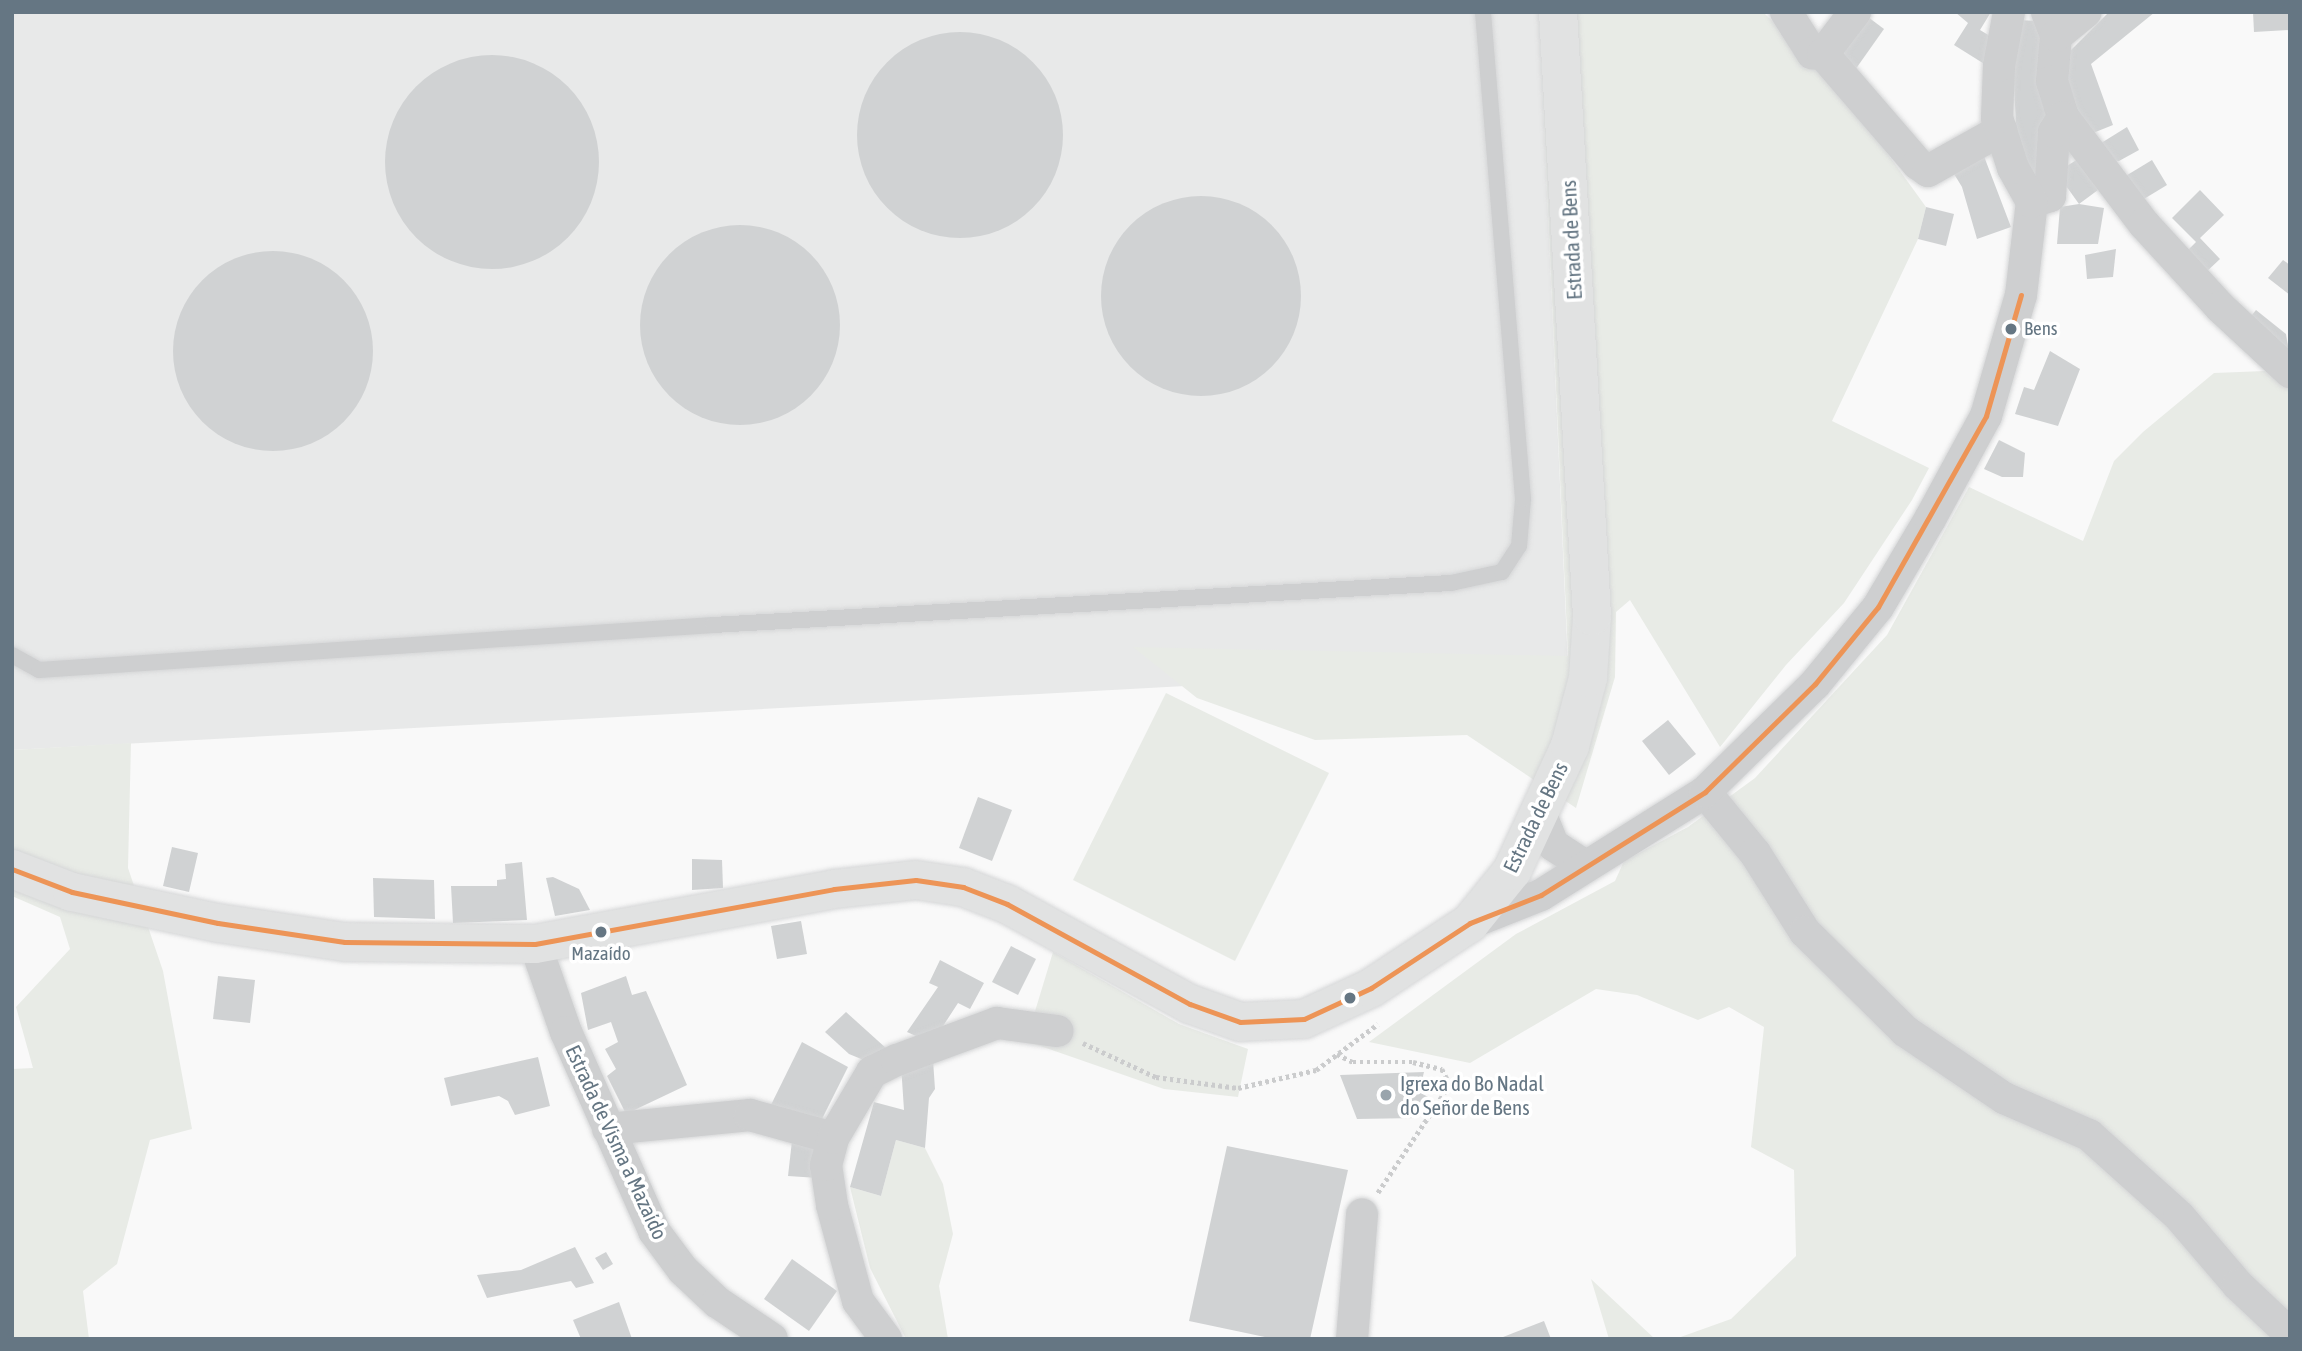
<!DOCTYPE html>
<html>
<head>
<meta charset="utf-8">
<style>
  body { margin:0 }
  #map { position:relative; width:2302px; height:1351px; overflow:hidden; background:#f9f9f9; font-family:"Asap Condensed",sans-serif }
  div>[style] { position:absolute }
  [style*='--x'] { left:calc(var(--x)*1px); top:calc(var(--y)*1px); width:calc(var(--w)*1px); rotate:calc(var(--a)*1deg) }
  .built>* { inset:0; background:#e8e9e9 }
  .green>* { inset:0; background:#e8ebe6 }
  .building>* { inset:0; background:#d0d2d3 }
  .round { border-radius:50% }
  .path>* { height:4.5px; margin-top:-2.25px; transform-origin:0; background:repeating-linear-gradient(90deg,#cbcccd 0 3.5px,transparent 0 7px) }
  .roads { filter:drop-shadow(0 0 2px #d5d6d7) drop-shadow(0 0 2px #d5d6d7) }
  .lane>* { height:16px; margin:-8px; padding:0 8px; transform-origin:8px; border-radius:8px; background:#cecfd0 }
  .street>* { height:32px; margin:-16px; padding:0 16px; transform-origin:16px; border-radius:16px; background:#cecfd0 }
  .secondary>* { height:38px; margin:-19px; padding:0 19px; transform-origin:19px; border-radius:19px; background:#e1e2e2 }
  .bus-1>* { height:5px; margin:-2.5px; padding:0 2.5px; transform-origin:2.5px; border-radius:2.5px; background:#ed9456 }
  .dots>* { width:19px; height:19px; translate:-50% -50%; box-sizing:border-box; border:4px solid #fff; border-radius:50% }
  span { translate:-50% -50%; white-space:nowrap; text-align:center; line-height:1.15; -webkit-text-stroke:7px #fff; paint-order:stroke }
  .bus-label { font-size:19px; color:#657683 }
  .left { translate:0 -50%; text-align:left }
  .street-label { font-size:21px; color:#657683 }
  .poi-label { font-size:21px; color:#657683 }
  .frame { position:absolute; inset:0; border:14px solid #657683; pointer-events:none }
</style>
</head>
<body>
<div id="map">
  <div class="built">
    <div style="clip-path:polygon(12px 12px,1539px 12px,1568px 665px,12px 750px)"></div>
  </div>
  <div class="green">
    <div style="clip-path:polygon(1539px 12px,1763px 12px,1838px 85px,1926px 207px,1918px 239px,1832px 421px,1929px 468px,1912px 500px,1844px 603px,1786px 665px,1720px 747px,1630px 600px,1616px 612px,1615px 677px,1576px 808px,1467px 735px,1315px 740px,1197px 698px,1133px 647px,1568px 656px)"></div>
    <div style="clip-path:polygon(2265px 371px,2290px 382px,2290px 1339px,1675px 1339px,1731px 1319px,1796px 1256px,1794px 1170px,1751px 1147px,1764px 1027px,1729px 1007px,1698px 1020px,1637px 995px,1596px 989px,1470px 1063px,1369px 1042px,1516px 934px,1615px 881px,1624px 861px,1688px 827px,1755px 778px,1887px 635px,1969px 487px,2083px 541px,2114px 461px,2143px 432px,2214px 373px)"></div>
    <div style="clip-path:polygon(1166px 693px,1329px 773px,1235px 961px,1073px 880px)"></div>
    <div style="clip-path:polygon(131px 743px,128px 868px,163px 971px,192px 1129px,150px 1140px,117px 1264px,83px 1291px,89px 1339px,12px 1339px,12px 1069px,33px 1068px,16px 1007px,70px 949px,60px 917px,12px 896px,12px 750px)"></div>
    <div style="clip-path:polygon(1053px 952px,1179px 1024px,1248px 1049px,1238px 1097px,1164px 1089px,1026px 1041px)"></div>
    <div style="clip-path:polygon(896px 1140px,925px 1148px,943px 1184px,953px 1234px,939px 1286px,948px 1339px,906px 1339px,870px 1268px,850px 1187px,881px 1196px)"></div>
    <div style="clip-path:polygon(1591px 1279px,1655px 1339px,1609px 1339px)"></div>
  </div>
  <div class="building">
    <div style="clip-path:polygon(1991px 12px,1980px 30px,1995px 39px,1994px 70px,1954px 45px,1968px 23px,1955px 12px)"></div>
    <div style="clip-path:polygon(2109px 12px,2155px 12px,2091px 64px,2113px 125px,2083px 137px,2061px 60px)"></div>
    <div style="clip-path:polygon(2253px 12px,2289px 12px,2290px 30px,2254px 32px)"></div>
    <div style="clip-path:polygon(1864px 14px,1884px 29px,1855px 70px,1834px 55px)"></div>
    <div style="clip-path:polygon(2017px 20px,2044px 21px,2047px 188px,2024px 164px,2016px 124px,2012px 46px)"></div>
    <div class="round" style="left:857px;top:32px;width:206px;height:206px"></div>
    <div class="round" style="left:385px;top:55px;width:214px;height:214px"></div>
    <div style="clip-path:polygon(2127px 127px,2139px 150px,2119px 161px,2109px 160px,2098px 145px)"></div>
    <div style="clip-path:polygon(1982px 151px,2011px 227px,1977px 239px,1962px 187px,1951px 169px)"></div>
    <div style="clip-path:polygon(2078px 159px,2098px 190px,2079px 204px,2104px 208px,2098px 244px,2057px 244px,2060px 207px,2079px 204px,2064px 183px,2062px 169px)"></div>
    <div style="clip-path:polygon(2152px 160px,2167px 185px,2139px 202px,2124px 177px)"></div>
    <div style="clip-path:polygon(2200px 190px,2224px 215px,2200px 238px,2220px 259px,2204px 274px,2184px 254px,2196px 242px,2172px 218px)"></div>
    <div class="round" style="left:1101px;top:196px;width:200px;height:200px"></div>
    <div style="clip-path:polygon(1926px 207px,1954px 214px,1946px 246px,1918px 239px)"></div>
    <div class="round" style="left:640px;top:225px;width:200px;height:200px"></div>
    <div style="clip-path:polygon(2116px 249px,2113px 277px,2087px 279px,2085px 255px)"></div>
    <div class="round" style="left:173px;top:251px;width:200px;height:200px"></div>
    <div style="clip-path:polygon(2283px 260px,2290px 265px,2290px 295px,2268px 278px)"></div>
    <div style="clip-path:polygon(2256px 310px,2286px 334px,2290px 359px,2247px 321px)"></div>
    <div style="clip-path:polygon(2050px 351px,2080px 369px,2058px 426px,2015px 414px,2024px 387px,2034px 390px)"></div>
    <div style="clip-path:polygon(1999px 440px,2025px 453px,2023px 477px,2002px 477px,1984px 469px)"></div>
    <div style="clip-path:polygon(1668px 720px,1696px 754px,1669px 775px,1642px 741px)"></div>
    <div style="clip-path:polygon(978px 797px,1012px 810px,992px 861px,959px 848px)"></div>
    <div style="clip-path:polygon(172px 847px,198px 853px,189px 892px,163px 886px)"></div>
    <div style="clip-path:polygon(692px 859px,722px 860px,723px 888px,692px 890px)"></div>
    <div style="clip-path:polygon(522px 862px,527px 920px,453px 923px,451px 886px,497px 886px,497px 880px,506px 879px,505px 864px)"></div>
    <div style="clip-path:polygon(553px 877px,579px 889px,590px 910px,555px 916px,546px 878px)"></div>
    <div style="clip-path:polygon(373px 878px,434px 880px,435px 919px,374px 917px)"></div>
    <div style="clip-path:polygon(801px 921px,807px 954px,777px 959px,771px 926px)"></div>
    <div style="clip-path:polygon(1011px 946px,1036px 959px,1018px 995px,992px 982px)"></div>
    <div style="clip-path:polygon(940px 960px,984px 983px,970px 1009px,958px 1003px,932px 1043px,907px 1032px,938px 987px,929px 983px)"></div>
    <div style="clip-path:polygon(218px 976px,255px 980px,250px 1023px,213px 1019px)"></div>
    <div style="clip-path:polygon(626px 976px,632px 995px,646px 991px,687px 1085px,626px 1114px,607px 1076px,616px 1069px,605px 1049px,618px 1042px,611px 1022px,588px 1030px,581px 993px)"></div>
    <div style="clip-path:polygon(846px 1012px,887px 1049px,871px 1063px,849px 1054px,825px 1032px)"></div>
    <div style="clip-path:polygon(802px 1042px,848px 1067px,819px 1125px,767px 1113px)"></div>
    <div style="clip-path:polygon(538px 1057px,550px 1106px,515px 1115px,508px 1101px,499px 1096px,451px 1106px,444px 1078px)"></div>
    <div style="clip-path:polygon(933px 1060px,935px 1089px,929px 1098px,925px 1148px,896px 1140px,881px 1196px,850px 1187px,874px 1102px,904px 1110px,901px 1065px)"></div>
    <div style="clip-path:polygon(1424px 1072px,1419px 1092px,1430px 1098px,1416px 1118px,1357px 1119px,1340px 1075px)"></div>
    <div style="clip-path:polygon(793px 1132px,820px 1149px,818px 1178px,788px 1176px)"></div>
    <div style="clip-path:polygon(1227px 1146px,1348px 1170px,1310px 1339px,1274px 1339px,1189px 1321px)"></div>
    <div style="clip-path:polygon(575px 1247px,594px 1283px,576px 1288px,571px 1281px,487px 1298px,477px 1275px,521px 1270px)"></div>
    <div style="clip-path:polygon(606px 1252px,613px 1264px,603px 1270px,595px 1258px)"></div>
    <div style="clip-path:polygon(792px 1259px,837px 1291px,809px 1331px,764px 1299px)"></div>
    <div style="clip-path:polygon(619px 1302px,632px 1339px,581px 1339px,573px 1320px)"></div>
    <div style="clip-path:polygon(1544px 1321px,1551px 1339px,1498px 1339px)"></div>
  </div>
  <div class="path">
    <div style="--x:1083;--y:1043;--w:81;--a:25"></div>
    <div style="--x:1156;--y:1077;--w:83;--a:7.6"></div>
    <div style="--x:1238;--y:1088;--w:80;--a:-13"></div>
    <div style="--x:1316;--y:1070;--w:77;--a:-36.6"></div>
    <div style="--x:1337;--y:1054;--w:18;--a:27"></div>
    <div style="--x:1353;--y:1062;--w:60;--a:0"></div>
    <div style="--x:1413;--y:1062;--w:30;--a:14"></div>
    <div style="--x:1442;--y:1069;--w:18;--a:63"></div>
    <div style="--x:1450;--y:1085;--w:130;--a:123.7"></div>
  </div>
  <div class="roads">
    <div class="lane">
      <div style="--x:12;--y:655;--w:31;--a:29"></div>
      <div style="--x:39;--y:670;--w:676;--a:-3.82"></div>
      <div style="--x:713;--y:625;--w:739;--a:-3.26"></div>
      <div style="--x:1451;--y:583;--w:52;--a:-12.2"></div>
      <div style="--x:1502;--y:572;--w:31;--a:-57"></div>
      <div style="--x:1519;--y:546;--w:47;--a:-85.1"></div>
      <div style="--x:1523;--y:499;--w:489;--a:-94.7"></div>
    </div>
    <div class="street">
      <div style="--x:1786;--y:12;--w:49;--a:57.6"></div>
      <div style="--x:1812;--y:53;--w:11;--a:5"></div>
      <div style="--x:1855;--y:12;--w:53;--a:127.3"></div>
      <div style="--x:1823;--y:54;--w:145;--a:49.2"></div>
      <div style="--x:1918;--y:164;--w:12;--a:35"></div>
      <div style="--x:1928;--y:171;--w:84;--a:-29.3"></div>
      <div style="--x:2047;--y:12;--w:26;--a:69"></div>
      <div style="--x:2056;--y:36;--w:45;--a:95.1"></div>
      <div style="--x:2052;--y:81;--w:38;--a:73"></div>
      <div style="--x:2063;--y:117;--w:134;--a:52.9"></div>
      <div style="--x:2144;--y:224;--w:113;--a:47.5"></div>
      <div style="--x:2220;--y:307;--w:96;--a:42.9"></div>
      <div style="--x:2056;--y:36;--w:38;--a:-39"></div>
      <div style="--x:2032;--y:202;--w:19;--a:-18"></div>
      <div style="--x:2050;--y:196;--w:64;--a:-86.4"></div>
      <div style="--x:2054;--y:132;--w:17;--a:-59"></div>
      <div style="--x:1705;--y:792;--w:79;--a:50.7"></div>
      <div style="--x:1755;--y:853;--w:93;--a:57.7"></div>
      <div style="--x:1805;--y:932;--w:141;--a:44.7"></div>
      <div style="--x:1905;--y:1031;--w:120;--a:34.1"></div>
      <div style="--x:2004;--y:1098;--w:93;--a:23.5"></div>
      <div style="--x:2089;--y:1135;--w:121;--a:42"></div>
      <div style="--x:2179;--y:1216;--w:91;--a:49.5"></div>
      <div style="--x:2238;--y:1285;--w:71;--a:43.3"></div>
      <div style="--x:1541;--y:815;--w:32;--a:68"></div>
      <div style="--x:1553;--y:845;--w:38;--a:33"></div>
      <div style="--x:1470;--y:923;--w:76;--a:-21.5"></div>
      <div style="--x:1541;--y:895;--w:194;--a:-32.1"></div>
      <div style="--x:1705;--y:792;--w:154;--a:-44.5"></div>
      <div style="--x:1815;--y:684;--w:99;--a:-50.7"></div>
      <div style="--x:1878;--y:607;--w:102;--a:-59.4"></div>
      <div style="--x:1930;--y:519;--w:117;--a:-61.5"></div>
      <div style="--x:1986;--y:416;--w:126;--a:-73.9"></div>
      <div style="--x:2021;--y:295;--w:94;--a:-83.3"></div>
      <div style="--x:2032;--y:202;--w:39;--a:-119"></div>
      <div style="--x:2013;--y:168;--w:52;--a:-107.7"></div>
      <div style="--x:1997;--y:118;--w:52;--a:-87.8"></div>
      <div style="--x:1999;--y:66;--w:55;--a:-79.5"></div>
      <div style="--x:535;--y:944;--w:93;--a:70.6"></div>
      <div style="--x:566;--y:1032;--w:218;--a:66.1"></div>
      <div style="--x:654;--y:1231;--w:49;--a:53.4"></div>
      <div style="--x:683;--y:1270;--w:47;--a:43.3"></div>
      <div style="--x:717;--y:1302;--w:66;--a:33.9"></div>
      <div style="--x:608;--y:1129;--w:143;--a:-5.6"></div>
      <div style="--x:750;--y:1115;--w:86;--a:15.5"></div>
      <div style="--x:886;--y:1339;--w:47;--a:-126.4"></div>
      <div style="--x:858;--y:1301;--w:99;--a:-105.2"></div>
      <div style="--x:832;--y:1205;--w:40;--a:-98.5"></div>
      <div style="--x:826;--y:1165;--w:28;--a:-75"></div>
      <div style="--x:833;--y:1138;--w:77;--a:-59.4"></div>
      <div style="--x:872;--y:1072;--w:28;--a:-26"></div>
      <div style="--x:897;--y:1060;--w:107;--a:-20.3"></div>
      <div style="--x:997;--y:1023;--w:61;--a:7.6"></div>
      <div style="--x:1352;--y:1339;--w:125;--a:-85.4"></div>
    </div>
    <div class="secondary">
      <div style="--x:12;--y:869;--w:64;--a:21"></div>
      <div style="--x:72;--y:892;--w:149;--a:12"></div>
      <div style="--x:218;--y:923;--w:128;--a:8.5"></div>
      <div style="--x:345;--y:942;--w:190;--a:0.6"></div>
      <div style="--x:535;--y:944;--w:304;--a:-10.4"></div>
      <div style="--x:834;--y:889;--w:82;--a:-6.3"></div>
      <div style="--x:916;--y:880;--w:48;--a:8.5"></div>
      <div style="--x:963;--y:887;--w:47;--a:21.1"></div>
      <div style="--x:1007;--y:904;--w:209;--a:28.7"></div>
      <div style="--x:1190;--y:1004;--w:53;--a:19.8"></div>
      <div style="--x:1240;--y:1022;--w:64;--a:-2.7"></div>
      <div style="--x:1304;--y:1019;--w:74;--a:-24.8"></div>
      <div style="--x:1371;--y:988;--w:118;--a:-33.3"></div>
      <div style="--x:1470;--y:923;--w:67;--a:-51.1"></div>
      <div style="--x:1512;--y:871;--w:138;--a:-65.1"></div>
      <div style="--x:1570;--y:746;--w:70;--a:-75.2"></div>
      <div style="--x:1588;--y:678;--w:62;--a:-86.3"></div>
      <div style="--x:1592;--y:616;--w:605;--a:-93.22"></div>
    </div>
  </div>
  <div class="bus-1">
    <div style="--x:12;--y:869;--w:64;--a:21"></div>
    <div style="--x:72;--y:892;--w:149;--a:12"></div>
    <div style="--x:218;--y:923;--w:128;--a:8.5"></div>
    <div style="--x:345;--y:942;--w:190;--a:0.6"></div>
    <div style="--x:535;--y:944;--w:304;--a:-10.4"></div>
    <div style="--x:834;--y:889;--w:82;--a:-6.3"></div>
    <div style="--x:916;--y:880;--w:48;--a:8.5"></div>
    <div style="--x:963;--y:887;--w:47;--a:21.1"></div>
    <div style="--x:1007;--y:904;--w:209;--a:28.7"></div>
    <div style="--x:1190;--y:1004;--w:53;--a:19.8"></div>
    <div style="--x:1240;--y:1022;--w:64;--a:-2.7"></div>
    <div style="--x:1304;--y:1019;--w:74;--a:-24.8"></div>
    <div style="--x:1371;--y:988;--w:118;--a:-33.3"></div>
    <div style="--x:1470;--y:923;--w:76;--a:-21.5"></div>
    <div style="--x:1541;--y:895;--w:194;--a:-32.1"></div>
    <div style="--x:1705;--y:792;--w:154;--a:-44.5"></div>
    <div style="--x:1815;--y:684;--w:99;--a:-50.7"></div>
    <div style="--x:1878;--y:607;--w:219;--a:-60.5"></div>
    <div style="--x:1986;--y:416;--w:126;--a:-73.9"></div>
  </div>
  <div class="dots">
    <div style="left:2011px;top:329px;background:#657683"></div>
    <div style="left:601px;top:932px;background:#657683"></div>
    <div style="left:1350px;top:998px;background:#657683"></div>
    <div style="left:1386px;top:1095px;background:#99a4ac"></div>
  </div>
  <div class="bus-label">
    <span class="left" style="left:2024px;top:329px">Bens</span>
    <span style="left:601px;top:954px">Mazaído</span>
  </div>
  <div class="street-label">
    <span style="left:1571px;top:240px;rotate:-93deg">Estrada de Bens</span>
    <span style="left:1535px;top:817px;rotate:-64deg">Estrada de Bens</span>
    <span style="left:617px;top:1142px;rotate:65deg">Estrada de Visma a Mazaído</span>
  </div>
  <div class="poi-label">
    <span class="left" style="left:1400px;top:1095px">Igrexa do Bo Nadal<br>do Señor de Bens</span>
  </div>
  <div class="frame"></div>
</div>
</body>
</html>
